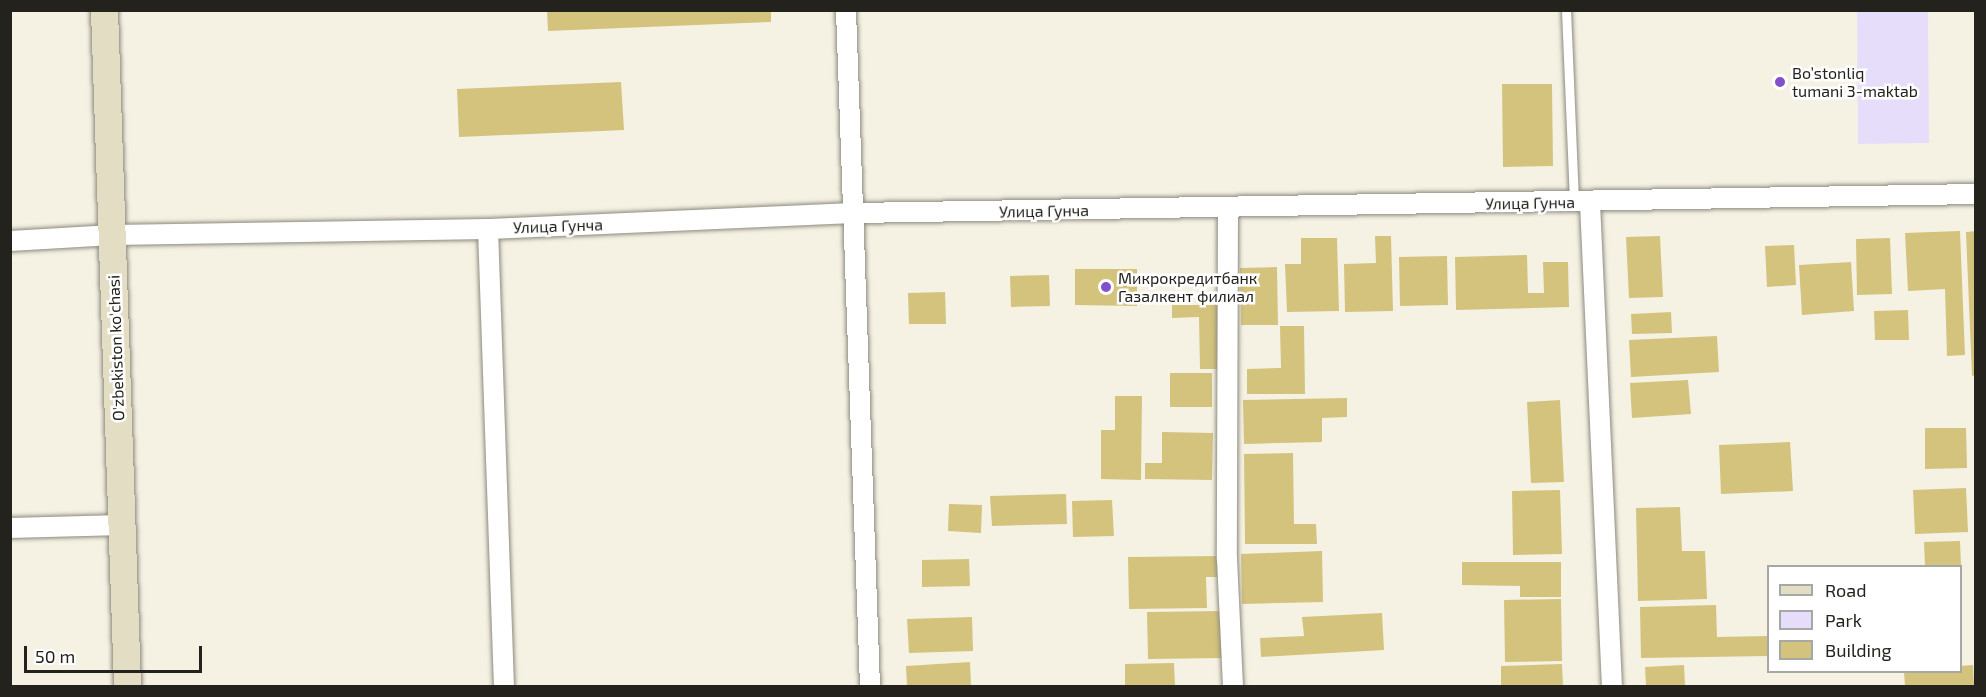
<!DOCTYPE html>
<html>
<head>
<meta charset="utf-8">
<style>
  body { margin:0 }
  #map { position:relative; width:1986px; height:697px; overflow:hidden; background:#f5f2e4; font-family:"Exo 2",sans-serif }
  div>[style] { position:absolute }
  [style*='--x'] { left:calc(var(--x)*1px); top:calc(var(--y)*1px); width:calc(var(--w)*1px); rotate:calc(var(--a)*1deg) }
  .green>* { inset:0; background:#e6ddfa }
  .building>* { inset:0; background:#d3c37d }
  .roads { filter:drop-shadow(0 0 2px #8d8a7e) drop-shadow(0 0 2px #8d8a7e) }
  .service>* { height:9px; margin:-4.5px; padding:0 4.5px; transform-origin:4.5px; border-radius:4.5px; background:#fff }
  .minor>* { height:20px; margin:-10px; padding:0 10px; transform-origin:10px; border-radius:10px; background:#fff }
  .secondary>* { height:27px; margin:-13.5px; padding:0 13.5px; transform-origin:13.5px; border-radius:13.5px; background:#e2ddc3 }
  .dots>* { width:16px; height:16px; translate:-50% -50%; box-sizing:border-box; border:3px solid #fff; border-radius:50% }
  span { translate:-50% -50%; white-space:nowrap; text-align:center; line-height:1.15; -webkit-text-stroke:5px #fff; paint-order:stroke }
  .poi-label { font-size:16px; color:#23221d }
  .left { translate:0 -50%; text-align:left }
  .street-label { font-size:16px; color:#23221d }
  .frame { position:absolute; inset:0; border:12px solid #23221d; pointer-events:none }
  .legend { position:absolute; left:1767px; top:565px; width:195px; height:108px; box-sizing:border-box; background:#fff; border:2px solid #a7a7a5; margin:0; padding:8px 10px; list-style:none; font-size:18px; color:#23221d }
  .legend li { display:flex; align-items:center; gap:12px; height:30px }
  .legend b { width:30px; border:2px solid #a7a7a5 }
  .scale { position:absolute; left:24px; top:646px; width:178px; height:27px; box-sizing:border-box; border:3px solid #23221d; border-top:0; padding-left:8px; font-size:18px; line-height:21px; white-space:nowrap; color:#23221d; -webkit-text-stroke:4px #fff; paint-order:stroke }
</style>
</head>
<body>
<div id="map">
  <div class="green">
    <div style="clip-path:polygon(1857px 11px,1928px 11px,1929px 143px,1858px 144px)"></div>
  </div>
  <div class="building">
    <div style="clip-path:polygon(547px 10px,771px 10px,771px 22px,548px 31px)"></div>
    <div style="clip-path:polygon(621px 82px,624px 130px,459px 137px,457px 89px)"></div>
    <div style="clip-path:polygon(1502px 84px,1552px 84px,1553px 166px,1503px 167px)"></div>
    <div style="clip-path:polygon(1960px 231px,1965px 355px,1947px 356px,1945px 289px,1908px 291px,1905px 233px)"></div>
    <div style="clip-path:polygon(1976px 231px,1976px 375px,1972px 376px,1966px 232px)"></div>
    <div style="clip-path:polygon(1375px 236px,1391px 236px,1393px 311px,1345px 312px,1344px 264px,1376px 263px)"></div>
    <div style="clip-path:polygon(1660px 236px,1663px 297px,1629px 298px,1626px 237px)"></div>
    <div style="clip-path:polygon(1301px 238px,1337px 238px,1339px 311px,1287px 312px,1285px 264px,1301px 264px)"></div>
    <div style="clip-path:polygon(1890px 238px,1892px 294px,1857px 295px,1856px 239px)"></div>
    <div style="clip-path:polygon(1794px 245px,1796px 285px,1767px 287px,1765px 246px)"></div>
    <div style="clip-path:polygon(1527px 255px,1528px 293px,1544px 293px,1543px 262px,1568px 262px,1569px 307px,1456px 310px,1455px 257px)"></div>
    <div style="clip-path:polygon(1447px 256px,1448px 305px,1400px 306px,1399px 257px)"></div>
    <div style="clip-path:polygon(1851px 262px,1854px 311px,1802px 315px,1799px 265px)"></div>
    <div style="clip-path:polygon(1277px 267px,1278px 325px,1241px 325px,1240px 268px)"></div>
    <div style="clip-path:polygon(1075px 269px,1137px 269px,1137px 306px,1075px 305px)"></div>
    <div style="clip-path:polygon(1049px 275px,1050px 306px,1011px 307px,1010px 276px)"></div>
    <div style="clip-path:polygon(945px 292px,946px 324px,909px 324px,908px 293px)"></div>
    <div style="clip-path:polygon(1172px 305px,1219px 305px,1219px 369px,1200px 369px,1199px 317px,1172px 318px)"></div>
    <div style="clip-path:polygon(1908px 310px,1909px 340px,1875px 340px,1874px 311px)"></div>
    <div style="clip-path:polygon(1671px 312px,1672px 333px,1632px 334px,1631px 314px)"></div>
    <div style="clip-path:polygon(1280px 326px,1304px 326px,1305px 394px,1247px 394px,1247px 369px,1281px 368px)"></div>
    <div style="clip-path:polygon(1717px 336px,1719px 372px,1631px 377px,1629px 340px)"></div>
    <div style="clip-path:polygon(1170px 373px,1212px 373px,1212px 407px,1170px 407px)"></div>
    <div style="clip-path:polygon(1688px 380px,1691px 414px,1632px 418px,1630px 383px)"></div>
    <div style="clip-path:polygon(1115px 396px,1142px 396px,1141px 480px,1101px 479px,1101px 430px,1115px 430px)"></div>
    <div style="clip-path:polygon(1347px 398px,1347px 417px,1322px 418px,1322px 442px,1244px 444px,1243px 400px)"></div>
    <div style="clip-path:polygon(1560px 400px,1564px 482px,1531px 483px,1527px 402px)"></div>
    <div style="clip-path:polygon(1925px 428px,1966px 428px,1967px 468px,1925px 469px)"></div>
    <div style="clip-path:polygon(1162px 432px,1213px 433px,1212px 480px,1145px 479px,1145px 463px,1162px 463px)"></div>
    <div style="clip-path:polygon(1790px 442px,1793px 491px,1721px 494px,1719px 445px)"></div>
    <div style="clip-path:polygon(1293px 453px,1294px 524px,1316px 524px,1317px 544px,1245px 544px,1244px 454px)"></div>
    <div style="clip-path:polygon(1966px 488px,1968px 532px,1915px 534px,1913px 490px)"></div>
    <div style="clip-path:polygon(1560px 490px,1562px 554px,1513px 555px,1512px 491px)"></div>
    <div style="clip-path:polygon(1066px 494px,1067px 524px,992px 526px,990px 496px)"></div>
    <div style="clip-path:polygon(1112px 500px,1114px 536px,1073px 537px,1072px 501px)"></div>
    <div style="clip-path:polygon(949px 504px,982px 505px,981px 533px,948px 531px)"></div>
    <div style="clip-path:polygon(1680px 507px,1682px 551px,1705px 551px,1707px 599px,1638px 601px,1636px 508px)"></div>
    <div style="clip-path:polygon(1960px 541px,1961px 566px,1925px 566px,1924px 542px)"></div>
    <div style="clip-path:polygon(1322px 551px,1323px 602px,1242px 604px,1241px 554px)"></div>
    <div style="clip-path:polygon(1218px 556px,1218px 577px,1206px 577px,1207px 608px,1129px 609px,1128px 557px)"></div>
    <div style="clip-path:polygon(969px 559px,970px 586px,922px 587px,922px 560px)"></div>
    <div style="clip-path:polygon(1462px 562px,1561px 562px,1561px 597px,1520px 597px,1520px 586px,1462px 585px)"></div>
    <div style="clip-path:polygon(1561px 599px,1562px 661px,1505px 662px,1504px 600px)"></div>
    <div style="clip-path:polygon(1716px 605px,1717px 637px,1768px 636px,1768px 656px,1641px 658px,1640px 607px)"></div>
    <div style="clip-path:polygon(1222px 611px,1223px 658px,1148px 659px,1147px 612px)"></div>
    <div style="clip-path:polygon(1382px 613px,1384px 650px,1261px 657px,1260px 638px,1304px 636px,1302px 617px)"></div>
    <div style="clip-path:polygon(972px 617px,973px 651px,909px 653px,907px 619px)"></div>
    <div style="clip-path:polygon(970px 662px,971px 686px,907px 686px,906px 666px)"></div>
    <div style="clip-path:polygon(1174px 663px,1175px 686px,1125px 686px,1125px 664px)"></div>
    <div style="clip-path:polygon(1562px 664px,1563px 686px,1501px 686px,1501px 666px)"></div>
    <div style="clip-path:polygon(1684px 665px,1685px 686px,1646px 686px,1645px 667px)"></div>
    <div style="clip-path:polygon(1973px 665px,1974px 686px,1905px 686px,1904px 672px,1960px 672px,1960px 666px)"></div>
  </div>
  <div class="roads">
    <div class="service">
      <div style="--x:1566;--y:10;--w:193;--a:87.6"></div>
    </div>
    <div class="minor">
      <div style="--x:846;--y:10;--w:676;--a:87.97"></div>
      <div style="--x:1590;--y:203;--w:484;--a:87.4"></div>
      <div style="--x:1228;--y:208;--w:351;--a:90.2"></div>
      <div style="--x:1227;--y:559;--w:127;--a:87.3"></div>
      <div style="--x:488;--y:229;--w:457;--a:88"></div>
      <div style="--x:10;--y:241;--w:103;--a:-3.3"></div>
      <div style="--x:113;--y:235;--w:375;--a:-0.9"></div>
      <div style="--x:488;--y:229;--w:367;--a:-2.5"></div>
      <div style="--x:855;--y:213;--w:1121;--a:-0.97"></div>
      <div style="--x:10;--y:528;--w:112;--a:-1.5"></div>
    </div>
    <div class="secondary">
      <div style="--x:104;--y:10;--w:676;--a:88.05"></div>
    </div>
  </div>
  <div class="dots">
    <div style="left:1780px;top:82px;background:#8250c8"></div>
    <div style="left:1106px;top:287px;background:#8250c8"></div>
  </div>
  <div class="poi-label">
    <span class="left" style="left:1792px;top:82px">Bo’stonliq<br>tumani 3-maktab</span>
    <span class="left" style="left:1118px;top:287px">Микрокредитбанк<br>Газалкент филиал</span>
  </div>
  <div class="street-label">
    <span style="left:1530px;top:203px;rotate:-1deg">Улица Гунча</span>
    <span style="left:1044px;top:211px;rotate:-1deg">Улица Гунча</span>
    <span style="left:558px;top:226px;rotate:-2deg">Улица Гунча</span>
    <span style="left:116px;top:348px;rotate:-92deg">O'zbekiston ko'chasi</span>
  </div>
  <div class="frame"></div>
  <ul class="legend">
  <li><b style="height:8px;background:#e2ddc3"></b>Road</li>
  <li><b style="height:16px;background:#e6ddfa"></b>Park</li>
  <li><b style="height:16px;background:#d3c37d"></b>Building</li>
  </ul>
  <div class="scale">50 m</div>
</div>
</body>
</html>
